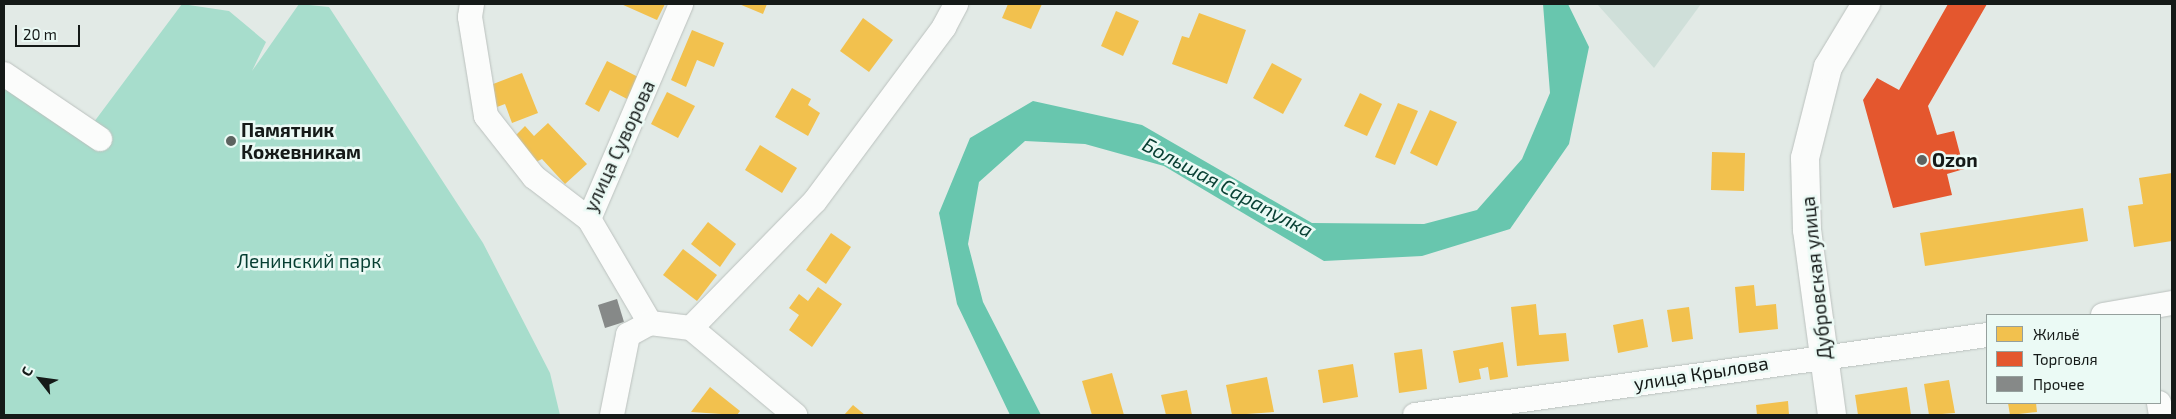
<!DOCTYPE html>
<html>
<head>
<meta charset="utf-8">
<style>
  body { margin:0 }
  #map { position:relative; width:2176px; height:419px; overflow:hidden; background:#e2eae6; font-family:"Exo 2",sans-serif }
  div>[style] { position:absolute }
  [style*='--x'] { left:calc(var(--x)*1px); top:calc(var(--y)*1px); width:calc(var(--w)*1px); rotate:calc(var(--a)*1deg) }
  .built>* { inset:0; background:#cfdfd9 }
  .green>* { inset:0; background:#a7ddcc }
  .water>* { inset:0; background:#68c6ae }
  .homes>* { inset:0; background:#f2c14e }
  .shops>* { inset:0; background:#e4572e }
  .building>* { inset:0; background:#868988 }
  .roads { filter:drop-shadow(0 0 1px #bbc1be) drop-shadow(0 0 1px #bbc1be) }
  .minor>* { height:24px; margin:-12px; padding:0 12px; transform-origin:12px; border-radius:12px; background:#fbfcfb }
  .tertiary>* { height:28px; margin:-14px; padding:0 14px; transform-origin:14px; border-radius:14px; background:#fbfcfb }
  .dots>* { width:14px; height:14px; translate:-50% -50%; box-sizing:border-box; border:2px solid #ebfaf5; border-radius:50% }
  span { translate:-50% -50%; white-space:nowrap; text-align:center; line-height:1.15; -webkit-text-stroke:5px #ebfaf5; paint-order:stroke }
  .poi-label { font-size:19px; color:#151a18; font-weight:700 }
  .left { translate:0 -50%; text-align:left }
  .street-label { font-size:19px; color:#151a18 }
  .park-label { font-size:19px; color:#053e31 }
  .water-label { font-size:20px; color:#094134; font-style:italic }
  .frame { position:absolute; inset:0; border:5px solid #151a18; pointer-events:none }
  .legend { position:absolute; left:1986px; top:314px; width:175px; height:90px; box-sizing:border-box; background:#ebfaf5; border:1px solid #95a09d; margin:0; padding:6px 9px; list-style:none; font-size:15px; color:#151a18 }
  .legend li { display:flex; align-items:center; gap:10px; height:25px }
  .legend b { width:25px; border:1px solid #95a09d }
  .north { position:absolute; left:15px; top:354px; width:50px; height:50px; -webkit-text-stroke:4px #ebfaf5; paint-order:stroke; rotate:300deg; font-size:14px; font-weight:700; line-height:20px; text-align:center; color:#151a18 }
  .north::after { content:''; display:block; margin:auto; width:18px; height:22px; background:#151a18; clip-path:polygon(50% 0,100% 100%,50% 72%,0 100%) }
  .scale { position:absolute; left:15px; top:25px; width:65px; height:22px; box-sizing:border-box; border:2px solid #151a18; border-top:0; padding-left:6px; font-size:15px; line-height:18px; white-space:nowrap; color:#151a18; -webkit-text-stroke:4px #ebfaf5; paint-order:stroke }
</style>
</head>
<body>
<div id="map">
  <div class="built">
    <div style="clip-path:polygon(1597px 4px,1701px 4px,1654px 68px)"></div>
  </div>
  <div class="green">
    <div style="clip-path:polygon(182px 4px,229px 11px,266px 42px,252px 71px,299px 4px,329px 7px,483px 243px,550px 373px,560px 415px,4px 415px,4px 72px,91px 126px)"></div>
  </div>
  <div class="water">
    <div style="clip-path:polygon(1543px 4px,1568px 4px,1589px 47px,1569px 144px,1510px 229px,1422px 256px,1324px 261px,1164px 166px,1085px 144px,1025px 141px,979px 182px,968px 244px,983px 302px,1041px 415px,1010px 415px,957px 304px,939px 213px,970px 138px,1033px 101px,1142px 125px,1312px 223px,1424px 224px,1477px 210px,1522px 159px,1550px 93px)"></div>
  </div>
  <div class="homes">
    <div style="clip-path:polygon(621px 4px,665px 4px,657px 20px)"></div>
    <div style="clip-path:polygon(739px 4px,767px 4px,763px 14px)"></div>
    <div style="clip-path:polygon(1008px 4px,1042px 4px,1031px 29px,1002px 18px)"></div>
    <div style="clip-path:polygon(1116px 11px,1139px 21px,1123px 56px,1101px 46px)"></div>
    <div style="clip-path:polygon(1199px 13px,1246px 30px,1227px 84px,1172px 64px,1182px 36px,1189px 38px)"></div>
    <div style="clip-path:polygon(863px 18px,893px 40px,869px 72px,840px 51px)"></div>
    <div style="clip-path:polygon(692px 30px,724px 43px,714px 67px,697px 60px,686px 87px,671px 80px)"></div>
    <div style="clip-path:polygon(607px 61px,640px 78px,629px 100px,610px 90px,599px 112px,585px 104px)"></div>
    <div style="clip-path:polygon(1272px 63px,1302px 79px,1283px 114px,1253px 98px)"></div>
    <div style="clip-path:polygon(522px 73px,538px 113px,512px 123px,505px 104px,497px 107px,488px 86px)"></div>
    <div style="clip-path:polygon(792px 88px,811px 99px,808px 105px,820px 113px,808px 136px,775px 117px)"></div>
    <div style="clip-path:polygon(667px 92px,695px 106px,678px 138px,651px 124px)"></div>
    <div style="clip-path:polygon(1360px 93px,1382px 104px,1367px 136px,1344px 126px)"></div>
    <div style="clip-path:polygon(1398px 103px,1418px 111px,1395px 165px,1375px 157px)"></div>
    <div style="clip-path:polygon(1430px 110px,1457px 122px,1437px 166px,1410px 153px)"></div>
    <div style="clip-path:polygon(548px 123px,587px 164px,565px 184px,542px 159px,534px 163px,512px 139px,525px 126px,534px 136px)"></div>
    <div style="clip-path:polygon(760px 145px,797px 168px,782px 193px,745px 170px)"></div>
    <div style="clip-path:polygon(1712px 152px,1745px 153px,1744px 191px,1711px 190px)"></div>
    <div style="clip-path:polygon(2172px 173px,2172px 241px,2134px 247px,2128px 206px,2143px 204px,2139px 178px)"></div>
    <div style="clip-path:polygon(2083px 208px,2088px 241px,1925px 266px,1920px 233px)"></div>
    <div style="clip-path:polygon(708px 222px,736px 244px,720px 267px,691px 244px)"></div>
    <div style="clip-path:polygon(831px 233px,851px 247px,826px 284px,806px 270px)"></div>
    <div style="clip-path:polygon(683px 249px,717px 275px,697px 301px,663px 275px)"></div>
    <div style="clip-path:polygon(1754px 285px,1756px 306px,1776px 304px,1778px 329px,1739px 333px,1735px 287px)"></div>
    <div style="clip-path:polygon(818px 287px,842px 304px,812px 347px,789px 330px,799px 315px,789px 308px,799px 294px,808px 301px)"></div>
    <div style="clip-path:polygon(1536px 304px,1539px 335px,1566px 333px,1569px 361px,1517px 366px,1511px 307px)"></div>
    <div style="clip-path:polygon(1689px 307px,1693px 339px,1672px 342px,1667px 310px)"></div>
    <div style="clip-path:polygon(1643px 319px,1648px 347px,1618px 353px,1613px 325px)"></div>
    <div style="clip-path:polygon(1503px 342px,1508px 377px,1490px 380px,1488px 367px,1479px 369px,1481px 379px,1459px 383px,1453px 351px)"></div>
    <div style="clip-path:polygon(1422px 349px,1427px 389px,1399px 393px,1394px 353px)"></div>
    <div style="clip-path:polygon(1353px 364px,1358px 397px,1323px 403px,1318px 370px)"></div>
    <div style="clip-path:polygon(1112px 373px,1124px 415px,1092px 415px,1082px 381px)"></div>
    <div style="clip-path:polygon(1267px 377px,1274px 412px,1232px 415px,1226px 385px)"></div>
    <div style="clip-path:polygon(1949px 380px,1955px 413px,1929px 415px,1924px 384px)"></div>
    <div style="clip-path:polygon(710px 387px,740px 411px,737px 415px,691px 412px)"></div>
    <div style="clip-path:polygon(1907px 387px,1911px 415px,1858px 415px,1855px 395px)"></div>
    <div style="clip-path:polygon(1187px 390px,1192px 415px,1166px 415px,1161px 395px)"></div>
    <div style="clip-path:polygon(1788px 401px,1789px 415px,1757px 415px,1756px 405px)"></div>
    <div style="clip-path:polygon(2008px 403px,2036px 403px,2037px 412px,2010px 415px)"></div>
    <div style="clip-path:polygon(853px 405px,865px 415px,844px 415px)"></div>
  </div>
  <div class="shops">
    <div style="clip-path:polygon(1948px 4px,1987px 4px,1928px 106px,1937px 135px,1954px 131px,1964px 169px,1947px 174px,1952px 195px,1893px 208px,1863px 100px,1877px 78px,1899px 90px)"></div>
  </div>
  <div class="building">
    <div style="clip-path:polygon(617px 299px,624px 322px,605px 328px,598px 305px)"></div>
  </div>
  <div class="roads">
    <div class="minor">
      <div style="--x:472;--y:4;--w:13;--a:99"></div>
      <div style="--x:470;--y:17;--w:100;--a:80.8"></div>
      <div style="--x:486;--y:116;--w:78;--a:51.8"></div>
      <div style="--x:534;--y:177;--w:69;--a:37.4"></div>
      <div style="--x:589;--y:219;--w:234;--a:-66.8"></div>
      <div style="--x:4;--y:74;--w:116;--a:34.1"></div>
      <div style="--x:589;--y:219;--w:121;--a:59.6"></div>
      <div style="--x:2103;--y:315;--w:70;--a:-9.9"></div>
      <div style="--x:691;--y:328;--w:136;--a:39.9"></div>
      <div style="--x:2159;--y:403;--w:12;--a:81"></div>
      <div style="--x:612;--y:415;--w:82;--a:-78.7"></div>
      <div style="--x:628;--y:335;--w:25;--a:-29"></div>
      <div style="--x:650;--y:323;--w:41;--a:7"></div>
      <div style="--x:691;--y:328;--w:177;--a:-45.7"></div>
      <div style="--x:815;--y:201;--w:217;--a:-53.4"></div>
      <div style="--x:944;--y:27;--w:26;--a:-62"></div>
      <div style="--x:1415;--y:415;--w:578;--a:-7.96"></div>
    </div>
    <div class="tertiary">
      <div style="--x:1832;--y:415;--w:187;--a:-97.7"></div>
      <div style="--x:1807;--y:230;--w:72;--a:-91.6"></div>
      <div style="--x:1805;--y:158;--w:94;--a:-75.8"></div>
      <div style="--x:1828;--y:67;--w:74;--a:-58.9"></div>
    </div>
  </div>
  <div class="dots">
    <div style="left:231px;top:141px;background:#5d6360"></div>
    <div style="left:1922px;top:160px;background:#5d6360"></div>
  </div>
  <div class="poi-label">
    <span class="left" style="left:241px;top:141px">Памятник<br>Кожевникам</span>
    <span class="left" style="left:1932px;top:160px">Ozon</span>
  </div>
  <div class="street-label">
    <span style="left:619px;top:146px;rotate:-65deg">улица Суворова</span>
    <span style="left:1816px;top:278px;rotate:-96deg">Дубровская улица</span>
    <span style="left:1701px;top:373px;rotate:-9deg">улица Крылова</span>
  </div>
  <div class="park-label">
    <span style="left:309px;top:261px">Ленинский парк</span>
  </div>
  <div class="water-label">
    <span style="left:1228px;top:187px;rotate:28deg">Большая Сарапулка</span>
  </div>
  <div class="frame"></div>
  <ul class="legend">
  <li><b style="height:14px;background:#f2c14e"></b>Жильё</li>
  <li><b style="height:14px;background:#e4572e"></b>Торговля</li>
  <li><b style="height:14px;background:#868988"></b>Прочее</li>
  </ul>
  <div class="north">С</div>
  <div class="scale">20 m</div>
</div>
</body>
</html>
